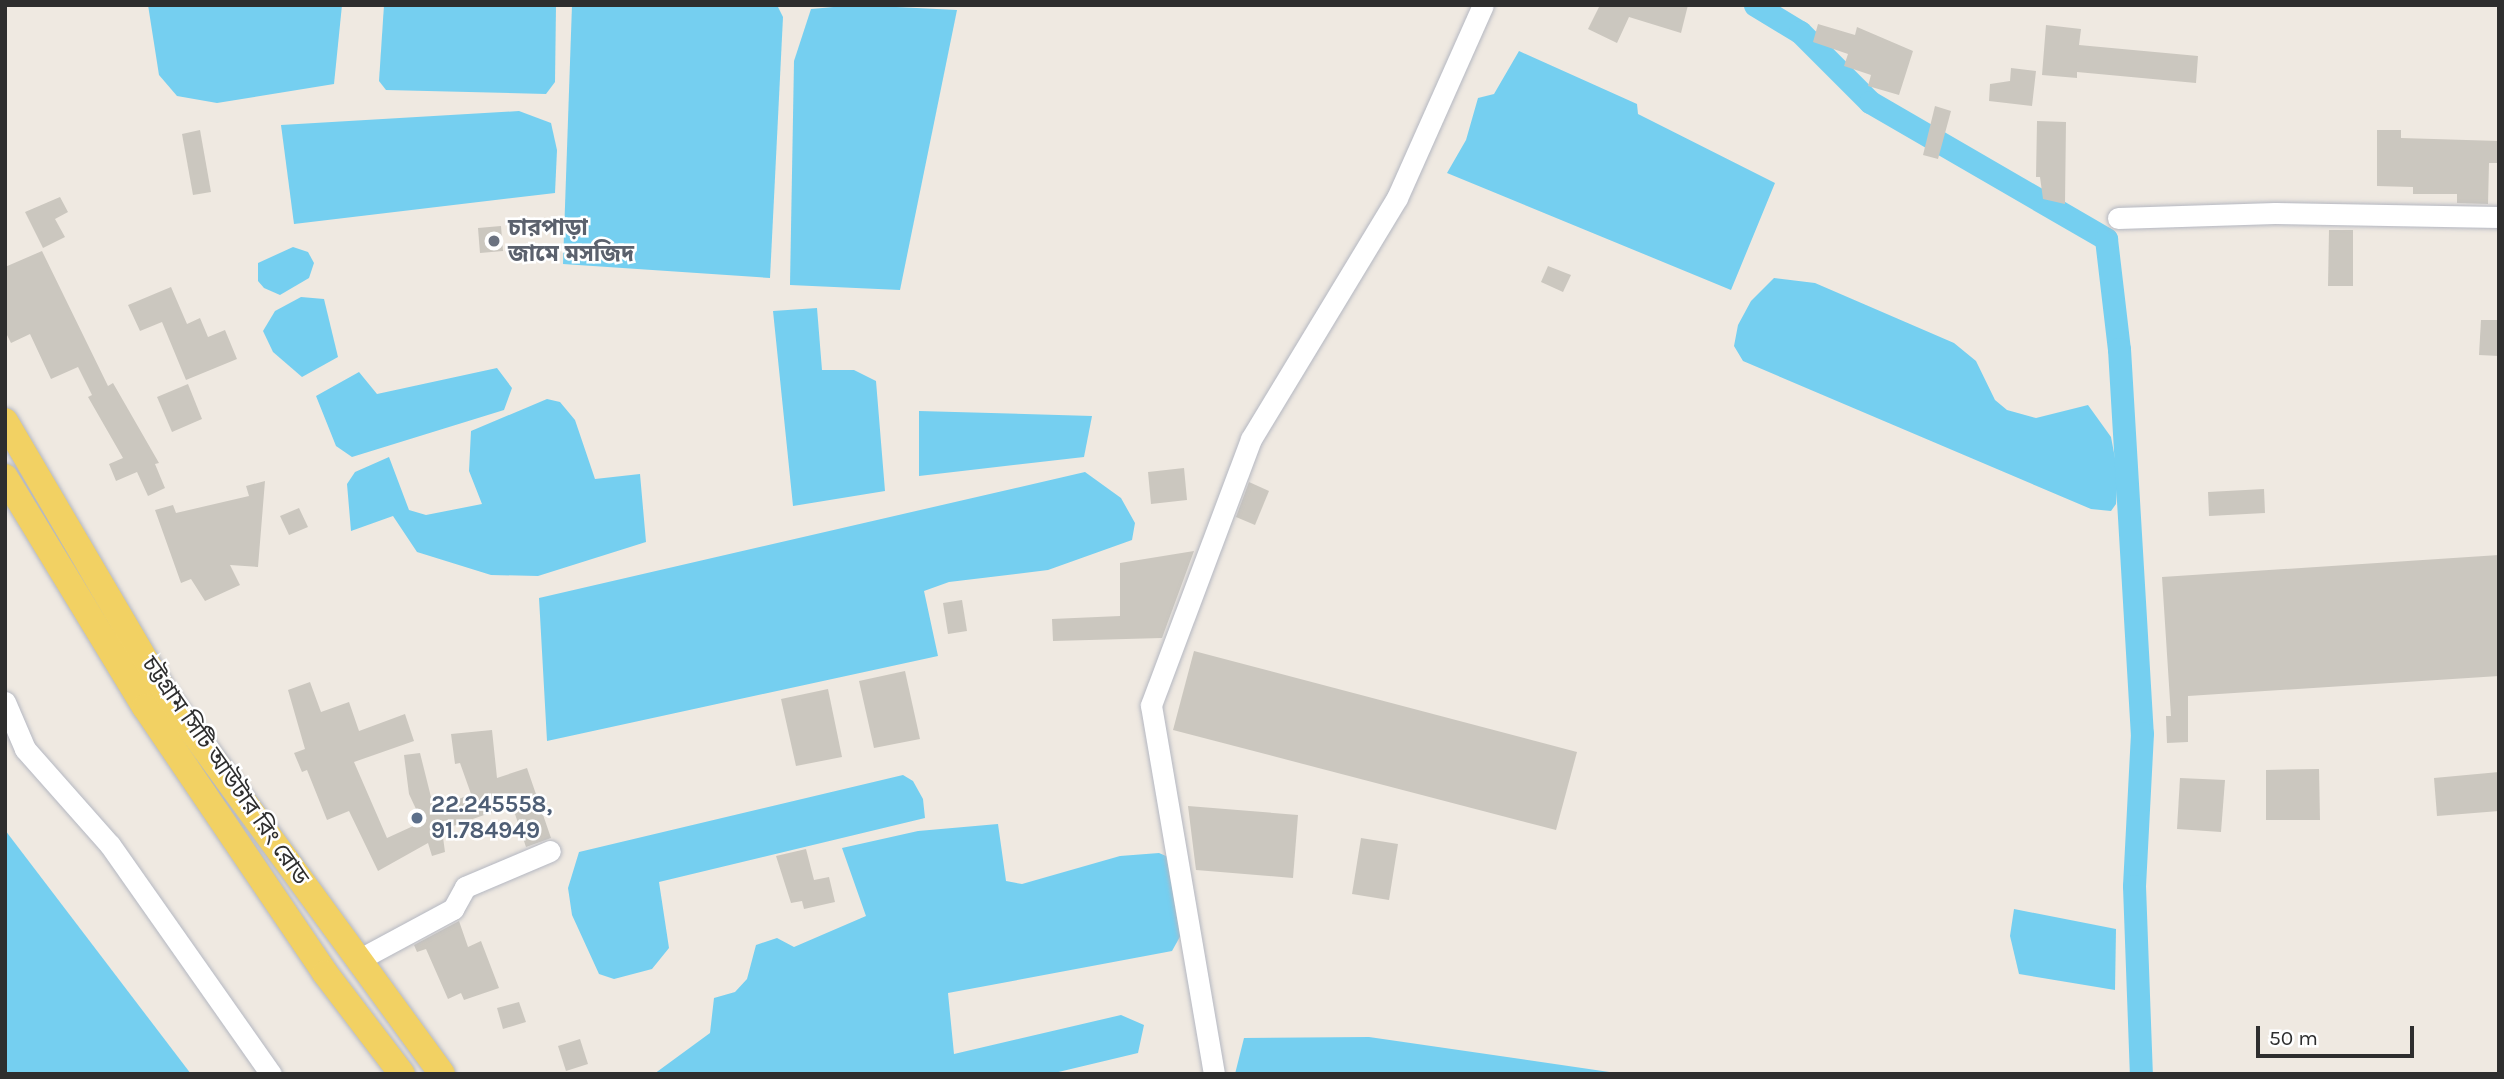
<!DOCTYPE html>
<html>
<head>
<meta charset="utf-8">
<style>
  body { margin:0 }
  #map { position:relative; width:2504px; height:1079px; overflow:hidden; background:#efe9e1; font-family:Karla,"Noto Sans Bengali",sans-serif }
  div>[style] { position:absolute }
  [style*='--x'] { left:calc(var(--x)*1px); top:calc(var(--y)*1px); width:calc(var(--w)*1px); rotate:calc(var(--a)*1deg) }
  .water>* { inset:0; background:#75cff0 }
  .canal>* { height:23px; margin:-11.5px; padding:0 11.5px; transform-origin:11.5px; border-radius:11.5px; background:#75cff0 }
  .building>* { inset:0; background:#cbc7bf }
  .roads { filter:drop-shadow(0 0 2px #b4b7c1) drop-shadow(0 0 2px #b4b7c1) }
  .minor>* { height:21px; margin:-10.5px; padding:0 10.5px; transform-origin:10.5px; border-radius:10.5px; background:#fff }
  .major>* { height:26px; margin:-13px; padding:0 13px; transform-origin:13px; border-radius:13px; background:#f2d163 }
  .dots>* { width:19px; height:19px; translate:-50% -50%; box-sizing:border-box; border:4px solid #fff; border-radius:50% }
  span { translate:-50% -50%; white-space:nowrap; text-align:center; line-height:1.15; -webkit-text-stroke:5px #fff; paint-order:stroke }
  .worship-label { font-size:23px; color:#5b616d; font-weight:700 }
  .left { translate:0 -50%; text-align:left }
  .street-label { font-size:23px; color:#2e2e2e }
  .service-label { font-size:23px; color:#4e5e75; font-weight:700 }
  .frame { position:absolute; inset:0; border:7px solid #2e2e2e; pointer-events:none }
  .scale { position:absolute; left:2256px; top:1026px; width:158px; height:32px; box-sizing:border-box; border:4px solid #2e2e2e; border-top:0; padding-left:9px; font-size:21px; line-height:24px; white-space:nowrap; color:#2e2e2e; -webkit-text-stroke:5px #fff; paint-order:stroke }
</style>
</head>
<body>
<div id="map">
  <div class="water">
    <div style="clip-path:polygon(148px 5px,342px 5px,334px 84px,217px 103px,177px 96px,159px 75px)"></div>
    <div style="clip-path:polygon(384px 5px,556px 5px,555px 82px,546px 94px,386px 90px,379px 81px)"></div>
    <div style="clip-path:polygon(572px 5px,777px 5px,783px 17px,770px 278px,563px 264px)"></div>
    <div style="clip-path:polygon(856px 5px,957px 10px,900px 290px,790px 285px,794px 61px,811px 9px)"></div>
    <div style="clip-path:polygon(1519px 51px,1637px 104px,1638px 114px,1775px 183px,1731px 290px,1447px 173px,1466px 140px,1478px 98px,1494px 94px)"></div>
    <div style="clip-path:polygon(519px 111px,551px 123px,557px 150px,555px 193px,294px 224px,281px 125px)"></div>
    <div style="clip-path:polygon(293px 247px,308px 252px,314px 263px,309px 278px,280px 295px,264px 288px,258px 281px,258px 263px)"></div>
    <div style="clip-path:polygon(1774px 278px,1815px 283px,1954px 343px,1976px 361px,1995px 400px,2007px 410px,2036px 418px,2088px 405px,2111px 437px,2118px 474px,2116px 504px,2111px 511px,2091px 509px,1743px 361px,1734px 346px,1738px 325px,1751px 301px)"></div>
    <div style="clip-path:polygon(301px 297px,324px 299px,338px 357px,302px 377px,273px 352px,263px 331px,275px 311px)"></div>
    <div style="clip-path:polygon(817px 308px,822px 370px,854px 370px,876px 381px,885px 491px,793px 506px,773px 311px)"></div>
    <div style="clip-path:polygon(497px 368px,512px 388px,504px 410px,352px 457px,336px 446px,316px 396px,359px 372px,377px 394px)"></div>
    <div style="clip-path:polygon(547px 399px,560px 402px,575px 420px,595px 479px,640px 474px,646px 542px,538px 576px,491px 575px,417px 552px,393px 516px,351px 531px,347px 484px,355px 472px,389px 457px,409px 510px,426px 515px,482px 504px,469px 471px,471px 431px)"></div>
    <div style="clip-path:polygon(919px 411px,1092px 416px,1084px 457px,919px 476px)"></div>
    <div style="clip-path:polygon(1085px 472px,1121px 498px,1135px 523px,1132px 540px,1048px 570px,949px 582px,924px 591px,938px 656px,547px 741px,539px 598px)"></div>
    <div style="clip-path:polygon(903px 775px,913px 781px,923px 799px,925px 818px,659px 882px,669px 948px,652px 969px,614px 979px,599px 974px,572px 915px,568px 888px,579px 852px)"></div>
    <div style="clip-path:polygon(998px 824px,1006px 881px,1022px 884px,1120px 856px,1159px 853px,1173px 859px,1182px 933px,1172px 951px,948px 993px,954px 1054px,1121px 1015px,1144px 1025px,1138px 1053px,1050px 1074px,654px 1074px,710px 1033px,714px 998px,735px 992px,747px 979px,756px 945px,777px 938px,794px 947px,866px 916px,842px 848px,918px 831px)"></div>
    <div style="clip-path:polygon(5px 830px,191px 1074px,5px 1074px)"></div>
    <div style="clip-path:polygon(2014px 909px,2116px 929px,2115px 990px,2019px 974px,2010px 936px)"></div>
    <div style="clip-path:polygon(1369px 1037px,1623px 1074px,1235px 1074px,1244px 1038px)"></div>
  </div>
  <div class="canal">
    <div style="--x:1755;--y:5;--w:52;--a:31"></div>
    <div style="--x:1800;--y:32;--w:99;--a:45"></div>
    <div style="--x:1870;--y:102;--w:273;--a:30.1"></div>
    <div style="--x:2106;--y:239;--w:111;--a:83.3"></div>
    <div style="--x:2119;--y:349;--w:385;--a:86.6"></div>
    <div style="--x:2142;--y:733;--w:153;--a:93"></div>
    <div style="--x:2134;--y:886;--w:188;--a:87.9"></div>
  </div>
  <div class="building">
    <div style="clip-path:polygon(1600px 5px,1688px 5px,1681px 33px,1629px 17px,1617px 43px,1588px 29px)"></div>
    <div style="clip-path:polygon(1818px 24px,1855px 35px,1857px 27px,1913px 51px,1899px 95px,1868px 86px,1871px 75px,1844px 66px,1848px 54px,1813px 42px)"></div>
    <div style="clip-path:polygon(2046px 25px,2081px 29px,2079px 45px,2198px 56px,2196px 83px,2077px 72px,2077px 78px,2042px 75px)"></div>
    <div style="clip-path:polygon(2011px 68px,2036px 71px,2032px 106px,1989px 101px,1990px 84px,2010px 81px)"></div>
    <div style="clip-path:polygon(1935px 106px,1951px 111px,1938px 159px,1923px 155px)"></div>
    <div style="clip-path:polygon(2037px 121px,2066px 122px,2065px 204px,2043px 199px,2040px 177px,2036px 177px)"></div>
    <div style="clip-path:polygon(200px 130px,211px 192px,193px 195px,182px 134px)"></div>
    <div style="clip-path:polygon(2377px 130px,2401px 130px,2401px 138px,2499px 141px,2499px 163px,2489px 163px,2488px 204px,2457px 203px,2457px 194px,2413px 194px,2413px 187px,2377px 186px)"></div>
    <div style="clip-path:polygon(60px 197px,68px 212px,55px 219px,65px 237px,43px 248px,25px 212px)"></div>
    <div style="clip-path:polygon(501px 226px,503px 251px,480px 253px,478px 228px)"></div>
    <div style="clip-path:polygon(2329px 230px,2353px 230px,2353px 286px,2328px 286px)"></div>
    <div style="clip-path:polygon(42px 251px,108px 386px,113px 383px,159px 463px,155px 464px,165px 488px,148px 496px,137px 472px,116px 481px,109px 464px,123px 458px,88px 397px,92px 395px,78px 367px,51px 379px,30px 334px,11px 343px,5px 331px,5px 267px)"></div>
    <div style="clip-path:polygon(1548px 266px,1571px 275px,1563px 292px,1541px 282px)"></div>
    <div style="clip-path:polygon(171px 287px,187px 324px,200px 318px,208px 337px,225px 330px,237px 359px,186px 380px,162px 322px,140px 331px,128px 305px)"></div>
    <div style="clip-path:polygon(2481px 320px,2499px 320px,2499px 356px,2479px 355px)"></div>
    <div style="clip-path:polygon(188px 384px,202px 419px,172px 432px,157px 397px)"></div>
    <div style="clip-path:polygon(1184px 468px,1187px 500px,1151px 504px,1148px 472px)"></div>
    <div style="clip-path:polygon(265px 481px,258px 567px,230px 565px,240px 585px,205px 601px,191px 579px,181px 583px,155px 510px,173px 505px,176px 513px,249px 496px,246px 486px)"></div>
    <div style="clip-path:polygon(1249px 482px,1269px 491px,1255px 525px,1236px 517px)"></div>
    <div style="clip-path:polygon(2264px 489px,2265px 513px,2209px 516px,2208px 492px)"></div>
    <div style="clip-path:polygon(299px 508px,308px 527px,289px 535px,280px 516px)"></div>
    <div style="clip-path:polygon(1194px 551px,1162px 638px,1053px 641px,1052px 619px,1120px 616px,1120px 563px)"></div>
    <div style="clip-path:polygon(2499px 555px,2499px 676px,2188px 696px,2188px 742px,2167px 743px,2166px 716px,2171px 716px,2162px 577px)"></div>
    <div style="clip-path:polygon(962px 600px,967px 631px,948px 634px,943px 603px)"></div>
    <div style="clip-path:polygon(1194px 651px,1577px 752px,1556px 830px,1173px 730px)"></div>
    <div style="clip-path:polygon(905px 671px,920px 739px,874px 748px,859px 681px)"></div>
    <div style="clip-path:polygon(310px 682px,321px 712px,349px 702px,359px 731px,405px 714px,414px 741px,354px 762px,387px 838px,422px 822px,409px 794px,404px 755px,420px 753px,434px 809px,471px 794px,460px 763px,455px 764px,451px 734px,492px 730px,497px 778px,527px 768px,551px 838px,526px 847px,512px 805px,442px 830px,445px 852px,432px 856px,428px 843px,378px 871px,349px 811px,327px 820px,307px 770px,302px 772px,294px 753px,305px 749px,288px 690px)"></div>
    <div style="clip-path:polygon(828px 689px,842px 757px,796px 766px,781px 699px)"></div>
    <div style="clip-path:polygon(2319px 769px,2320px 820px,2266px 820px,2266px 770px)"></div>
    <div style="clip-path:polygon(2499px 772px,2499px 811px,2437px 816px,2434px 778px)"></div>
    <div style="clip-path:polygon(2180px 778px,2225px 780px,2221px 832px,2177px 829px)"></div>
    <div style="clip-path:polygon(1188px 806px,1298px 815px,1293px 878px,1196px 870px)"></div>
    <div style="clip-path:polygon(1361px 838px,1398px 844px,1389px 900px,1352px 894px)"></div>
    <div style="clip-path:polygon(806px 849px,814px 880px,829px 877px,835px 902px,804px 909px,802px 901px,791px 903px,776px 856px)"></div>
    <div style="clip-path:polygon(459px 921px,468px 947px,481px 941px,499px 988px,464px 1000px,461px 993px,448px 999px,426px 949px,417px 952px,414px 945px)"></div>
    <div style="clip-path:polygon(519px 1002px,526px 1022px,503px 1029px,497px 1008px)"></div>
    <div style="clip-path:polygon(580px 1039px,588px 1064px,566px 1071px,558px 1046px)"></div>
  </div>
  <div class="roads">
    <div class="minor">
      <div style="--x:2118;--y:218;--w:157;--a:-1.8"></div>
      <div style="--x:2275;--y:213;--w:224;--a:1"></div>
      <div style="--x:5;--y:702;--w:51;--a:66.9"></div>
      <div style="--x:25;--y:749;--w:128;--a:48.5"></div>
      <div style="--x:110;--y:845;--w:280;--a:54.9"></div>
      <div style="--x:360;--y:959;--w:106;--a:-28.3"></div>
      <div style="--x:453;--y:909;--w:25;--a:-61"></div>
      <div style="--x:465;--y:887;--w:92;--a:-23"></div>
      <div style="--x:1214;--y:1074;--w:374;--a:-99.7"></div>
      <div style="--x:1151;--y:705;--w:284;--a:-69.4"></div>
      <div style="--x:1251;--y:439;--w:282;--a:-58.8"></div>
      <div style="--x:1397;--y:198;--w:211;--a:-66"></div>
    </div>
    <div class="major">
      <div style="--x:5;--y:421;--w:316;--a:59.6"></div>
      <div style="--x:165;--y:694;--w:470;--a:53.9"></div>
      <div style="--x:5;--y:477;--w:269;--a:58.7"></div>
      <div style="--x:145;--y:707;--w:321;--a:55.9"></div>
      <div style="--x:325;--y:973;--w:127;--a:52.7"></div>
    </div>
  </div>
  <div class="dots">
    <div style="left:494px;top:241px;background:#6b7280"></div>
    <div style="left:417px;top:818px;background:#5c6f8a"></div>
  </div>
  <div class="worship-label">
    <span class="left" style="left:508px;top:241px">চারপাড়া<br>জামে মসজিদ</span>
  </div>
  <div class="street-label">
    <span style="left:225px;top:771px;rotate:55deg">চট্টগ্রাম সিটি আউটার রিং রোড</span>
  </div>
  <div class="service-label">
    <span class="left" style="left:431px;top:818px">22.245558,<br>91.784949</span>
  </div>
  <div class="frame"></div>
  <div class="scale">50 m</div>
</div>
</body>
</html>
